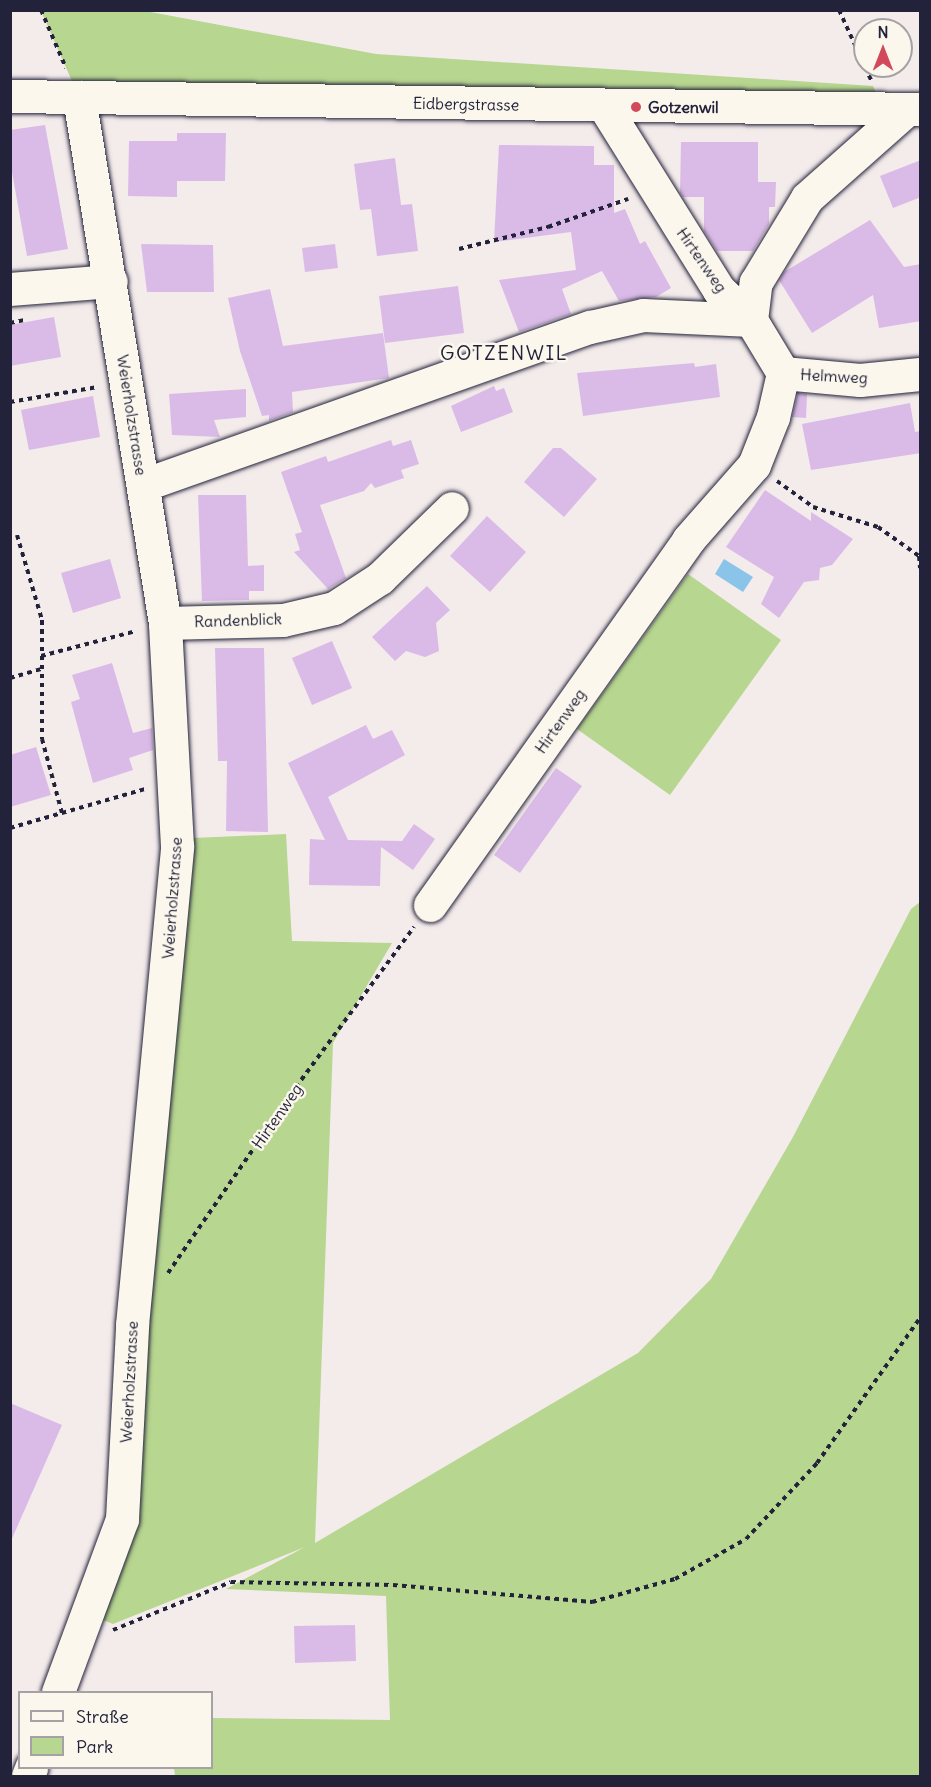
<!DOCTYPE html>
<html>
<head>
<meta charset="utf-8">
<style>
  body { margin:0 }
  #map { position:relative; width:931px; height:1787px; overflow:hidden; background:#f4ebeb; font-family:Delius,sans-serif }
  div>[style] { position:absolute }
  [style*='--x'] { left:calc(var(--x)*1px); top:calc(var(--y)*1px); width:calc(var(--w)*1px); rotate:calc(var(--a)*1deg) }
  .green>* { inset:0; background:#b7d68f }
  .water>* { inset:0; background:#8ac4e9 }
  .building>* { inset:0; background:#dabbe7 }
  .path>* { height:4px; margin-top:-2px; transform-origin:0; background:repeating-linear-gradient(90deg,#22223b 0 4.5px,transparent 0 9px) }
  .roads { filter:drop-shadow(0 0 2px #22223b) drop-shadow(0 0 2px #22223b) }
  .minor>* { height:33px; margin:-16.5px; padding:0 16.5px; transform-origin:16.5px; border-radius:16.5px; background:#fbf7ec }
  .dots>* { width:16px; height:16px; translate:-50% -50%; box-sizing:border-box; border:3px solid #fbf7ec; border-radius:50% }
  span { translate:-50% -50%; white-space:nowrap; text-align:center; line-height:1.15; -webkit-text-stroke:5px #fbf7ec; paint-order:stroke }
  .street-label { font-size:16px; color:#22223b }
  .poi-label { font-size:16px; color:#22223b; font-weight:700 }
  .left { translate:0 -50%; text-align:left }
  .quarter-label { font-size:20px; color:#22223b; letter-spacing:1.5px }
  .frame { position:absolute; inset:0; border:12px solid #22223b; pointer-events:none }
  .legend { position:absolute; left:18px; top:1691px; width:195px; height:78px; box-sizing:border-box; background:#fbf7ec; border:2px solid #a4a2a5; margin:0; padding:8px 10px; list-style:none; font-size:18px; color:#22223b }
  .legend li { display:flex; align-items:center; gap:12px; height:30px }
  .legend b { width:30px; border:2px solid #a4a2a5 }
  .north { position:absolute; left:853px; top:18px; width:60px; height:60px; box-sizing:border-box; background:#fbf7ec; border:2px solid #a4a2a5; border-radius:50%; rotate:0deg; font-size:16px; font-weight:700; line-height:24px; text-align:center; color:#22223b }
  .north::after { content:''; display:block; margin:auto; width:21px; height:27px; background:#d1495b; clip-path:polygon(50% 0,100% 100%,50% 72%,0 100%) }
</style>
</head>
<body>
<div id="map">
  <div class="green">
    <div style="clip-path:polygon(41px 11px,145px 11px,376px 54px,873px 86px,884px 111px,79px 97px)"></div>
    <div style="clip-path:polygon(688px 574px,781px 640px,670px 795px,577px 729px)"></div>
    <div style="clip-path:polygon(286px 834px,292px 941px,392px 943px,333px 1043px,315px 1543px,638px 1353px,711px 1279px,793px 1137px,911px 909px,920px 902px,920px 1776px,175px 1776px,174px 1768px,212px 1768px,212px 1718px,390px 1720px,386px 1596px,226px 1589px,305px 1547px,113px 1624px,103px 1620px,101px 1611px,193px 838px)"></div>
  </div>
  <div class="water">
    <div style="clip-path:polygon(724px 559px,753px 577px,743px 592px,715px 574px)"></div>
  </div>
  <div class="building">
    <div style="clip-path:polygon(45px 125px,68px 249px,27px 256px,10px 161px,10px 130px)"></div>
    <div style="clip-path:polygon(177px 133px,226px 133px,225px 181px,177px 181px,177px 197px,128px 196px,129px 141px,177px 141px)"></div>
    <div style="clip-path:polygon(681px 142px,758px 142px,758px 182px,776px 182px,775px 207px,769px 207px,769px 224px,753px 251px,717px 251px,704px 231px,704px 197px,683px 197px,680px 193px)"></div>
    <div style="clip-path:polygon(499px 145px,594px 146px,594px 165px,614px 165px,614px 213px,625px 209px,640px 244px,645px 241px,671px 288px,656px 297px,619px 301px,602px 271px,562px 289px,571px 314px,519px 332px,499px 280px,576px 270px,571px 232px,494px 242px)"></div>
    <div style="clip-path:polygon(395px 158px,401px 205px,412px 204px,418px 251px,377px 256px,371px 209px,360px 210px,354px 164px)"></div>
    <div style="clip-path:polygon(921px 160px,921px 197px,893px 208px,880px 176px)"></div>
    <div style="clip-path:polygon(870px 220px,904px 267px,921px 264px,921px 321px,879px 328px,873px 295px,812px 333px,779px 280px,784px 272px)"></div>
    <div style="clip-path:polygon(141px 244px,213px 245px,214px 292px,147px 292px)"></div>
    <div style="clip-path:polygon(335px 244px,338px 268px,305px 272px,302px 248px)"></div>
    <div style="clip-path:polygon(458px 286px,464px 333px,385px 343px,379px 296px)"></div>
    <div style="clip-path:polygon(270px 289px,283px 346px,383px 333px,389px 378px,292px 392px,293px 412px,269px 421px,269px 415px,262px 416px,240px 351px,228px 298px)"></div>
    <div style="clip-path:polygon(54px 317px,61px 357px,10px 366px,10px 325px)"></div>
    <div style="clip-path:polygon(694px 363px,695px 367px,716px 364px,720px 397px,583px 416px,577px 373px)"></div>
    <div style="clip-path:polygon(494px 386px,496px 391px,504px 388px,513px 412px,461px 432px,451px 406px)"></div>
    <div style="clip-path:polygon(246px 389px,246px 417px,214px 420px,220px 437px,172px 435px,169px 394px)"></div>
    <div style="clip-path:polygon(798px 393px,807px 394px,806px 418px,792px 417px)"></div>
    <div style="clip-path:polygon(93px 396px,100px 437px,29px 450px,21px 410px)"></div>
    <div style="clip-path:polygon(910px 403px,915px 432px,921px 431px,921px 453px,811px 470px,802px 424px)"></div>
    <div style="clip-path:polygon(391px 440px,393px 446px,411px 440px,419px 464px,401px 470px,404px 478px,375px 488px,371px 483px,364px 491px,320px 505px,346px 578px,328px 589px,294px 552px,300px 550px,295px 534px,302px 532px,281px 472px,326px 456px,328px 462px)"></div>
    <div style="clip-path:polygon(553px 448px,561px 448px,597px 479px,564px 517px,524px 482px)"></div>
    <div style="clip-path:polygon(765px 490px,811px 521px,811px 512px,853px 539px,832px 565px,820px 568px,819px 580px,804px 582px,779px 618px,761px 604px,774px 577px,726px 547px)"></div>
    <div style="clip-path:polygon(198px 495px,246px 495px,248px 566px,264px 565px,264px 591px,249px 591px,249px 600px,202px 601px)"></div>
    <div style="clip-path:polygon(487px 516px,526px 552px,490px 592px,450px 556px)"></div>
    <div style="clip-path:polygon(110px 559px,121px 598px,73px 613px,61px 573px)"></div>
    <div style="clip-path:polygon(427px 586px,450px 610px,436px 623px,439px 651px,425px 657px,406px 651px,395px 661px,372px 637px)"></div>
    <div style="clip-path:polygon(332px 641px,352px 688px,312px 705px,292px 658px)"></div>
    <div style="clip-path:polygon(215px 648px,264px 648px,268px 832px,226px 831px,227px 761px,218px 761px)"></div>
    <div style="clip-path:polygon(112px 663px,133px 733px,152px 728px,153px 750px,129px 758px,133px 770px,93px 783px,71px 702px,80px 699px,72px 675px)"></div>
    <div style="clip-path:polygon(366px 725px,373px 739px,392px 730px,405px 755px,328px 797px,348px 840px,402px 841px,414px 824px,435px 839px,413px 870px,381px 847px,380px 886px,309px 885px,310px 839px,325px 840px,288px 763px)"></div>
    <div style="clip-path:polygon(36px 747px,51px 795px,10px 807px,10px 755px)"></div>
    <div style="clip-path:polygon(556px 768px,582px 786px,520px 873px,494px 855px)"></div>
    <div style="clip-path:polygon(10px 1403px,62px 1425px,10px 1543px)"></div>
    <div style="clip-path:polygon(355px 1625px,356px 1661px,295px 1663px,294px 1626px)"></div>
  </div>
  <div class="path">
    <div style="--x:41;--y:10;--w:63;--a:66.7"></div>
    <div style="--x:839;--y:10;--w:77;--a:65.4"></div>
    <div style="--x:459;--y:249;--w:92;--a:-13.9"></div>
    <div style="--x:548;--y:227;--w:85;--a:-19.3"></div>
    <div style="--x:10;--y:323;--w:14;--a:-12"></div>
    <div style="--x:10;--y:402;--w:89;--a:-9.7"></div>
    <div style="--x:777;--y:481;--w:44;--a:35.8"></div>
    <div style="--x:813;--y:507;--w:68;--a:17.1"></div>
    <div style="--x:878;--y:527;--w:50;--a:35.3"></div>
    <div style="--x:919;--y:556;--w:12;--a:85"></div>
    <div style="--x:17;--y:535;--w:89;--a:73.6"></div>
    <div style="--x:42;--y:620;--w:119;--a:90"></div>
    <div style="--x:42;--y:739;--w:77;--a:74.9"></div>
    <div style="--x:41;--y:656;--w:98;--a:-14.7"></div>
    <div style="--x:10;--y:678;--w:32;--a:-16"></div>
    <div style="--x:10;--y:828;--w:141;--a:-16.1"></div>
    <div style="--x:168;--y:1273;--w:226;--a:-55.5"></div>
    <div style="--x:296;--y:1087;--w:199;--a:-53.6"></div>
    <div style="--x:113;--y:1630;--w:127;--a:-22.1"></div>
    <div style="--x:231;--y:1582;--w:162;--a:1.1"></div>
    <div style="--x:393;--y:1585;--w:200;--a:4.9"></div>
    <div style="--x:592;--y:1602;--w:86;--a:-15.5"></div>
    <div style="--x:675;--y:1579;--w:81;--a:-29.4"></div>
    <div style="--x:746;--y:1539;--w:104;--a:-46.9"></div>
    <div style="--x:817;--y:1463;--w:178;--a:-54.6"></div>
  </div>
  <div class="roads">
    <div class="minor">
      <div style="--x:10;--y:96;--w:910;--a:0.82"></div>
      <div style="--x:10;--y:289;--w:101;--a:-4.5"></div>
      <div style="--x:783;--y:373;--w:77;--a:5.2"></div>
      <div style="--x:860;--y:380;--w:60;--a:-5.7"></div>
      <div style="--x:143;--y:485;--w:474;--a:-19.5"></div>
      <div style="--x:590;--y:327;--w:54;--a:-12.8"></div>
      <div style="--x:643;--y:315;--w:108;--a:2.7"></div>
      <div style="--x:751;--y:320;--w:38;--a:-83"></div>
      <div style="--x:756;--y:282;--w:98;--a:-58.7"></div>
      <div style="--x:807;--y:198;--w:131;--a:-41.6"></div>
      <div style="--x:165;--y:623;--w:118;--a:-1.5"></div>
      <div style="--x:283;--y:620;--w:52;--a:-13.2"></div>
      <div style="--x:334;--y:608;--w:55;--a:-33.1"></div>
      <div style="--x:380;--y:578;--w:100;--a:-44.2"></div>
      <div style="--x:430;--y:905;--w:447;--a:-54.7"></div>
      <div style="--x:688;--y:540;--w:100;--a:-48.7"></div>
      <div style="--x:754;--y:465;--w:52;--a:-68.4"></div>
      <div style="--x:773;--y:417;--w:45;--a:-77.2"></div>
      <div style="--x:783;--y:373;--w:62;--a:-121.1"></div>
      <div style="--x:751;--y:320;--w:44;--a:-136.8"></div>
      <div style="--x:719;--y:290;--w:217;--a:-122"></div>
      <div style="--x:58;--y:1692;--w:184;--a:-69.7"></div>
      <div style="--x:122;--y:1519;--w:194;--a:-87"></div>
      <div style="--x:132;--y:1325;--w:481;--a:-84.6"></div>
      <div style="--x:177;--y:846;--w:223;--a:-93.1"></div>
      <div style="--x:165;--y:623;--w:533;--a:-99.29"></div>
      <div style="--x:28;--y:1776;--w:9;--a:-69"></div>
    </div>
  </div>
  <div class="dots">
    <div style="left:636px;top:107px;background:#d1495b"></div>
  </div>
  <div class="street-label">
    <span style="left:466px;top:104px;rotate:1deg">Eidbergstrasse</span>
    <span style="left:702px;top:260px;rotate:55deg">Hirtenweg</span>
    <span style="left:834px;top:376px;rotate:3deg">Helmweg</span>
    <span style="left:132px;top:415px;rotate:81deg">Weierholzstrasse</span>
    <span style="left:238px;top:620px;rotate:-2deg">Randenblick</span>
    <span style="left:560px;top:721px;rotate:-55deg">Hirtenweg</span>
    <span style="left:172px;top:898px;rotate:-86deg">Weierholzstrasse</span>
    <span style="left:277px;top:1116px;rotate:-55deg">Hirtenweg</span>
    <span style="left:129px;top:1382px;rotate:-87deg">Weierholzstrasse</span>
  </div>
  <div class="poi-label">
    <span class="left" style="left:648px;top:107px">Gotzenwil</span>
  </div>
  <div class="quarter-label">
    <span style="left:504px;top:352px">GOTZENWIL</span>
  </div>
  <div class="frame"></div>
  <ul class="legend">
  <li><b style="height:8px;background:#fbf7ec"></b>Straße</li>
  <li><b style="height:16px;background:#b7d68f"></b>Park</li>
  </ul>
  <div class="north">N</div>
</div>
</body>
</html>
